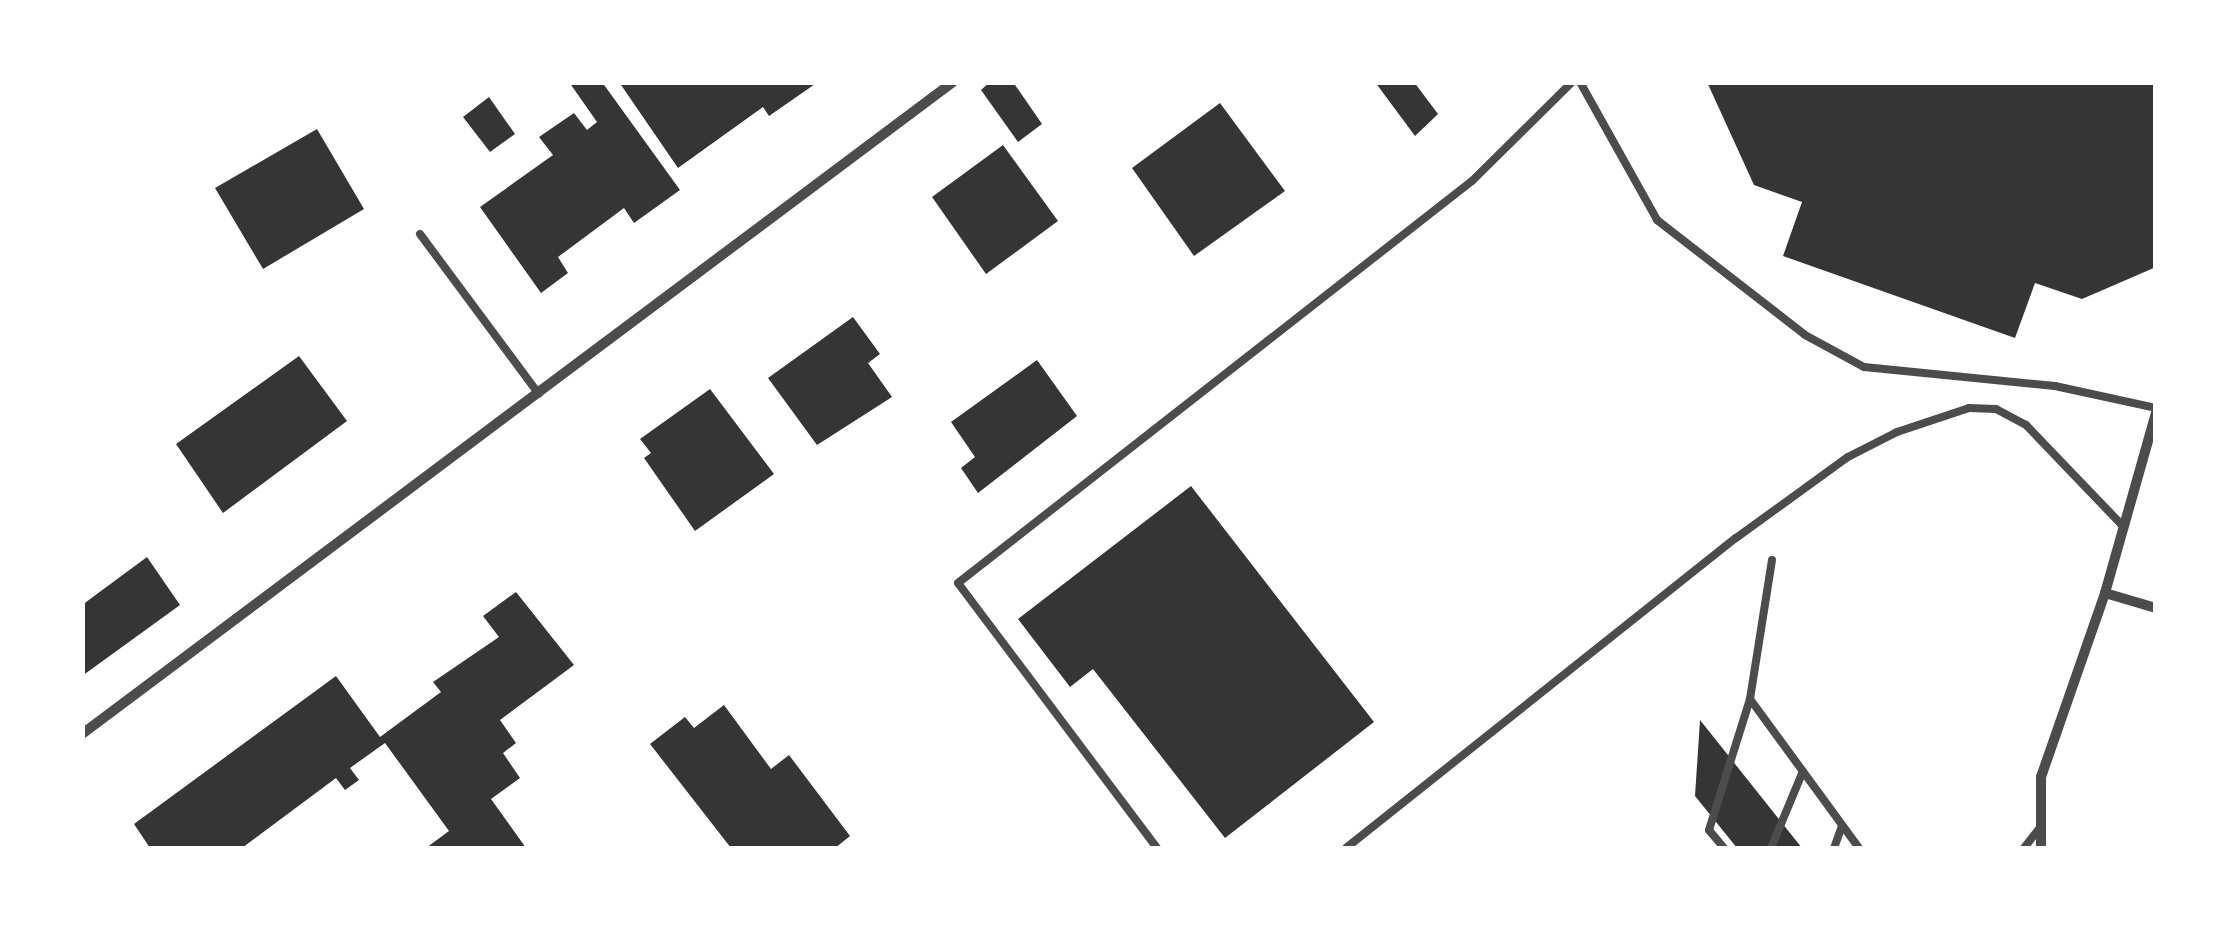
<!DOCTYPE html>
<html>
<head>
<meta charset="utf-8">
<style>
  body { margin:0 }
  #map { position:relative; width:2238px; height:931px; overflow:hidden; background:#fff; font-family:"DM Sans",sans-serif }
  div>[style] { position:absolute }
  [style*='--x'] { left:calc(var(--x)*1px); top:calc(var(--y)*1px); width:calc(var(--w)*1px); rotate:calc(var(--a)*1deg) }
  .building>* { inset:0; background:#353535 }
  .service>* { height:8px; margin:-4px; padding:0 4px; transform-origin:4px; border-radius:4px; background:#4c4c4c }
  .minor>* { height:10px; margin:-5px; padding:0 5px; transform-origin:5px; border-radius:5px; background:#4c4c4c }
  span { translate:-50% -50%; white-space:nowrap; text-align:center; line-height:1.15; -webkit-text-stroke:8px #fff; paint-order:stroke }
  .frame { position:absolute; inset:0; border:85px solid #fff; pointer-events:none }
</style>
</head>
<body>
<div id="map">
  <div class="building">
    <div style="clip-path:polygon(569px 82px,602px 82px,680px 190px,634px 223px,624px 208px,558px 257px,568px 273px,541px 293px,480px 207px,553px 155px,539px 137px,574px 113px,587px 130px,597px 122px)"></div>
    <div style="clip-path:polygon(619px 82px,818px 82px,769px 116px,763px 107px,678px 168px)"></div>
    <div style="clip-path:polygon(990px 82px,1013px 82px,1042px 124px,1018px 142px,981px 90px)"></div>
    <div style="clip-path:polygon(1375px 82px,1414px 82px,1438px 114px,1415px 136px)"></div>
    <div style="clip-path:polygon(1707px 82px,2156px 82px,2156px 267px,2082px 299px,2035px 283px,2015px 338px,1783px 256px,1802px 202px,1754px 185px)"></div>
    <div style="clip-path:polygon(489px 97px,515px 134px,490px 152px,463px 117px)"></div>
    <div style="clip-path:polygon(1220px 103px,1285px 191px,1194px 256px,1132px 168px)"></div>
    <div style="clip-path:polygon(317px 129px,364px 209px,263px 269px,215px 188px)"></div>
    <div style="clip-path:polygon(1003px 145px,1058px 221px,986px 274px,932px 197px)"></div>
    <div style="clip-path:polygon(853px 317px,880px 354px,868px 363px,892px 397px,817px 445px,768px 378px)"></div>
    <div style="clip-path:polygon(299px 356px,347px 421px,223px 513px,176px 444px)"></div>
    <div style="clip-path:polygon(1037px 360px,1077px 416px,978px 493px,961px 468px,975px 457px,951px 422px)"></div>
    <div style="clip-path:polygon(710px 389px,774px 474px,695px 531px,644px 458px,651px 453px,640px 439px)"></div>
    <div style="clip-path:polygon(1191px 486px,1374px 722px,1225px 838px,1093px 669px,1070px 687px,1018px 619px)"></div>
    <div style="clip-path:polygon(147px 557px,180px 605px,82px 676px,82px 605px)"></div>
    <div style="clip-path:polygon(516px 592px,574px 665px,500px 720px,516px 743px,503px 753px,520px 778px,491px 799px,526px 848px,426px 848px,449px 831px,385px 743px,350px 768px,359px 780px,345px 790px,336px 778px,242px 848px,150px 848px,134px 824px,336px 676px,380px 737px,441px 692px,433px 682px,499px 637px,483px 616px)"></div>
    <div style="clip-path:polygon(724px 705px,771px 769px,789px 755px,850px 836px,835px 848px,731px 848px,650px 744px,685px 717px,694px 728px)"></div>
    <div style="clip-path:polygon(1700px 720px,1802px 848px,1737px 848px,1695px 796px)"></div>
  </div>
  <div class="service">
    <div style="--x:1580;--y:82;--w:158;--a:60.8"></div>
    <div style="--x:1657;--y:220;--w:187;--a:37.8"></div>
    <div style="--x:1805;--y:335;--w:67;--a:28.5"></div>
    <div style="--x:1864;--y:367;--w:192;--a:5.7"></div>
    <div style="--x:2055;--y:386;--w:103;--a:12.3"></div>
    <div style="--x:420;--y:234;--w:199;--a:53.4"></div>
    <div style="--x:1772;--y:560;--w:141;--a:99"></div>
    <div style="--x:1750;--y:699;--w:185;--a:53.8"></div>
    <div style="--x:1157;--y:848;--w:331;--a:-126.9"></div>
    <div style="--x:958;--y:583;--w:653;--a:-38.03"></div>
    <div style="--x:1472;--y:181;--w:141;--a:-44.7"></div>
    <div style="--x:1346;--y:848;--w:498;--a:-38.5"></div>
    <div style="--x:1736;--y:538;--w:138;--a:-35.9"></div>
    <div style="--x:1848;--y:457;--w:55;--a:-27"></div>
    <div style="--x:1897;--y:432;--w:76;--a:-18.4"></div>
    <div style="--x:1969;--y:408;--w:27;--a:2"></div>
    <div style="--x:1996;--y:409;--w:34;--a:28"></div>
    <div style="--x:2026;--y:425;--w:140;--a:46.2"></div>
    <div style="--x:1724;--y:848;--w:23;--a:-130"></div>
    <div style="--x:1709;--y:830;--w:137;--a:-72.6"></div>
    <div style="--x:1771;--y:848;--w:83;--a:-67.4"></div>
    <div style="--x:1834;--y:848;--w:23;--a:-70"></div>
    <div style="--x:2024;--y:848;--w:28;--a:-52"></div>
  </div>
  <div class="minor">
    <div style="--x:2105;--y:593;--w:53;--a:16.4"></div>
    <div style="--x:82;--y:734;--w:1088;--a:-36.82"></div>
    <div style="--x:2041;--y:848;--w:71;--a:-90"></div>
    <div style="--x:2041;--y:777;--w:195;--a:-70.8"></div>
    <div style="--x:2105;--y:593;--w:187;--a:-74.2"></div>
  </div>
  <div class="frame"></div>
</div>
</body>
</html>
